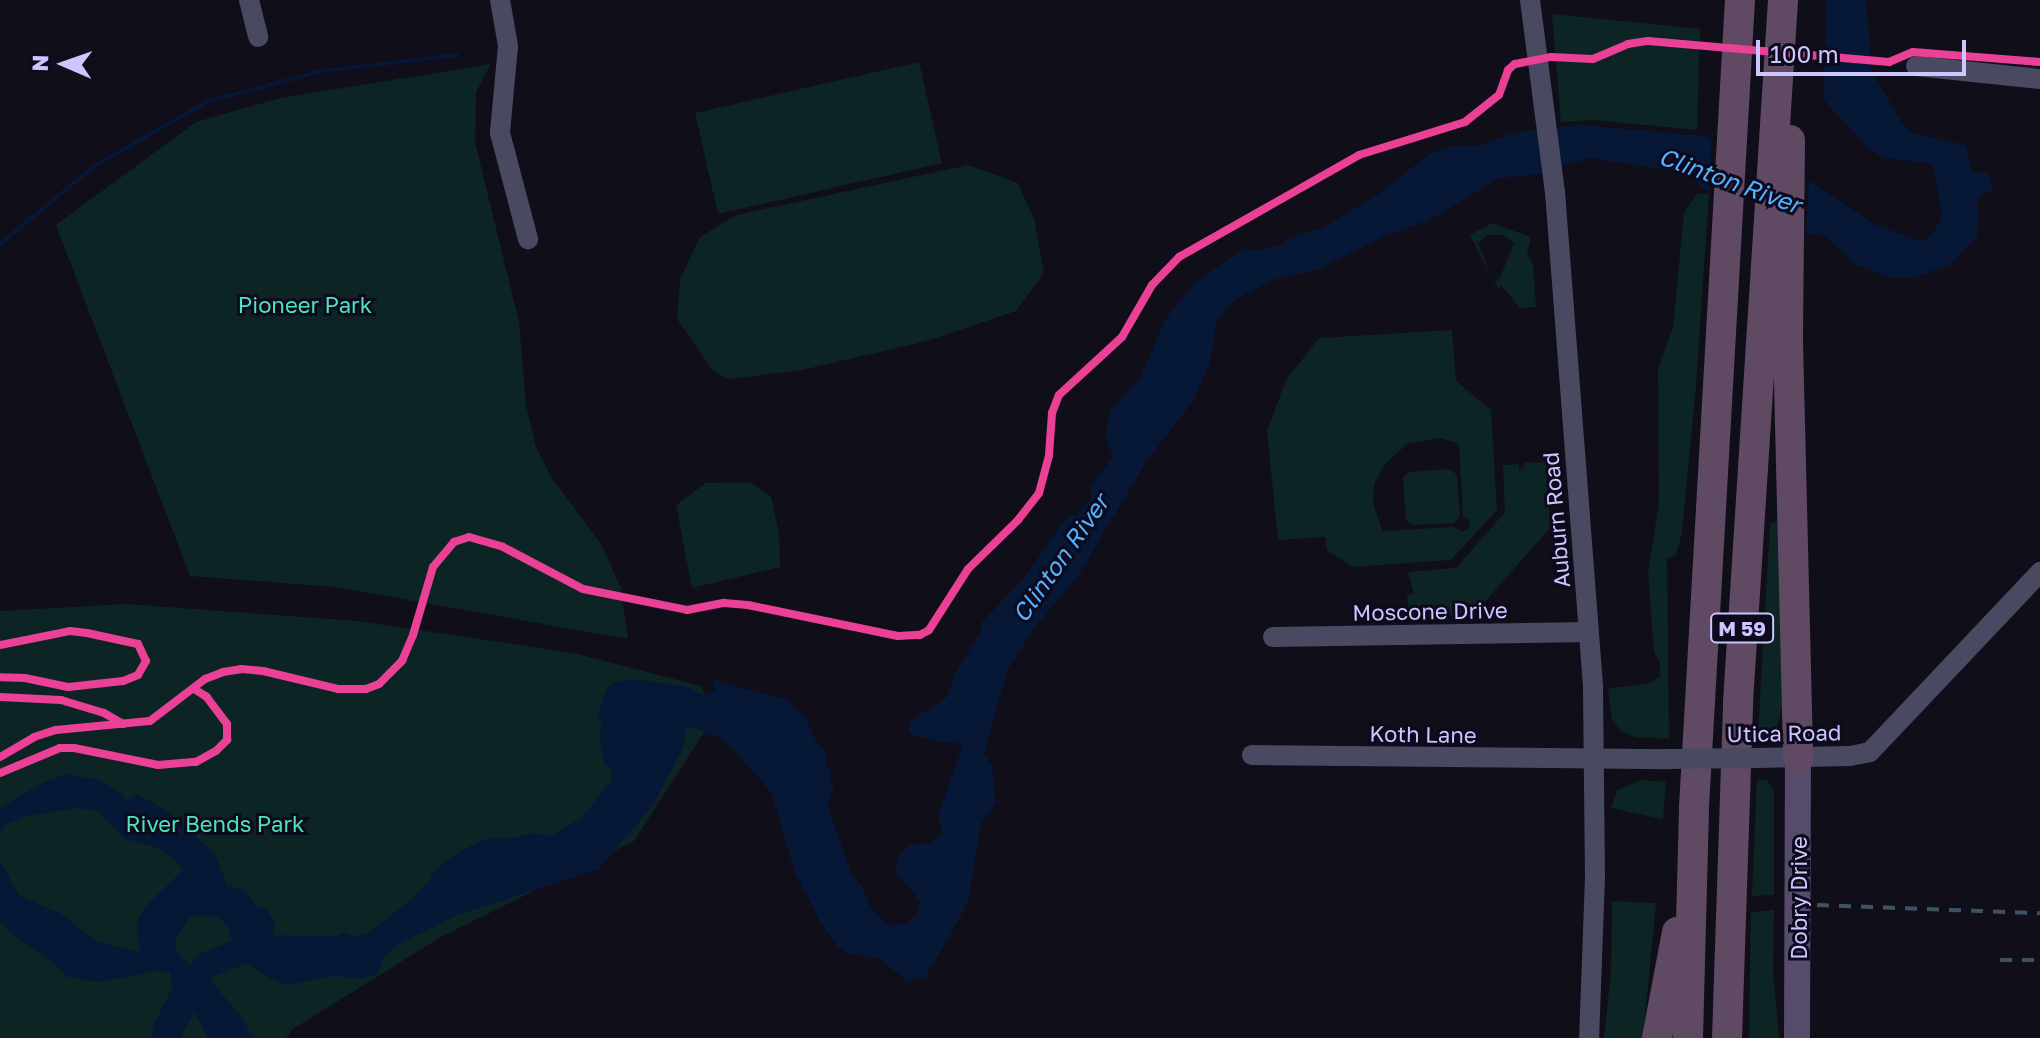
<!DOCTYPE html>
<html>
<head>
<meta charset="utf-8">
<style>
  body { margin:0 }
  #map { position:relative; width:2040px; height:1038px; overflow:hidden; background:#100e19; font-family:"Golos Text",sans-serif }
  div>[style] { position:absolute }
  [style*='--x'] { left:calc(var(--x)*1px); top:calc(var(--y)*1px); width:calc(var(--w)*1px); rotate:calc(var(--a)*1deg) }
  .green>* { inset:0; background:#0d2424 }
  .water>* { inset:0; background:#071837 }
  .pier>* { inset:0; background:#100e19 }
  .stream>* { height:4px; margin:-2px; padding:0 2px; transform-origin:2px; border-radius:2px; background:#071837 }
  .river>* { height:26px; margin:-13px; padding:0 13px; transform-origin:13px; border-radius:13px; background:#071837 }
  .minor>* { height:20px; margin:-10px; padding:0 10px; transform-origin:10px; border-radius:10px; background:#4a4962 }
  .major>* { height:26px; margin:-13px; padding:0 13px; transform-origin:13px; border-radius:13px; background:#574b6c }
  .highway>* { height:30px; margin:-15px; padding:0 15px; transform-origin:15px; border-radius:15px; background:#604963 }
  .rail>* { height:4px; margin-top:-2px; transform-origin:0; background:repeating-linear-gradient(90deg,#3d5262 0 12px,transparent 0 22px) }
  .minor-bridge>* { height:20px; margin:-10px; padding:0 10px; transform-origin:10px; border-radius:10px; background:#4a4962 }
  .cycleway>* { height:8px; margin:-4px; padding:0 4px; transform-origin:4px; border-radius:4px; background:#ea4096 }
  span { translate:-50% -50%; white-space:nowrap; text-align:center; line-height:1.15; -webkit-text-stroke:6px #0d0a1d; paint-order:stroke }
  .shield-label span { padding:2px 6px; background:#0d0a1d; border:2px solid; border-radius:6px; -webkit-text-stroke-width:0 }
  .shield-label { font-size:20px; color:#ccc6ff; font-weight:700 }
  .park-label { font-size:22px; color:#4de4bd }
  .street-label { font-size:22px; color:#ccc6ff }
  .water-label { font-size:24px; color:#54b1ff; font-style:italic }
  .north { position:absolute; left:24px; top:24px; width:80px; height:80px; -webkit-text-stroke:6px #0d0a1d; paint-order:stroke; rotate:272deg; font-size:22px; font-weight:700; line-height:32px; text-align:center; color:#ccc6ff }
  .north::after { content:''; display:block; margin:auto; width:28px; height:36px; background:#ccc6ff; clip-path:polygon(50% 0,100% 100%,50% 72%,0 100%) }
  .scale { position:absolute; left:1756px; top:40px; width:210px; height:36px; box-sizing:border-box; border:4px solid #ccc6ff; border-top:0; padding-left:10px; font-size:24px; line-height:28px; white-space:nowrap; color:#ccc6ff; -webkit-text-stroke:6px #0d0a1d; paint-order:stroke }
</style>
</head>
<body>
<div id="map">
  <div class="green">
    <div style="clip-path:polygon(1552px 14px,1700px 29px,1697px 130px,1593px 120px,1561px 122px)"></div>
    <div style="clip-path:polygon(919px 62px,942px 163px,718px 214px,695px 113px)"></div>
    <div style="clip-path:polygon(491px 64px,476px 92px,475px 142px,519px 322px,526px 406px,536px 447px,550px 475px,603px 547px,621px 589px,628px 639px,335px 587px,190px 576px,56px 225px,196px 122px,281px 98px)"></div>
    <div style="clip-path:polygon(968px 165px,1018px 183px,1034px 219px,1044px 273px,1016px 311px,927px 341px,802px 370px,729px 379px,714px 372px,677px 319px,680px 279px,700px 237px,736px 215px)"></div>
    <div style="clip-path:polygon(1697px 194px,1709px 194px,1696px 386px,1682px 533px,1676px 554px,1667px 559px,1669px 739px,1637px 737px,1622px 732px,1612px 720px,1608px 688px,1648px 684px,1660px 676px,1660px 662px,1654px 652px,1648px 573px,1659px 502px,1658px 369px,1673px 328px,1684px 212px)"></div>
    <div style="clip-path:polygon(1492px 223px,1531px 237px,1527px 254px,1533px 265px,1536px 307px,1520px 308px,1501px 285px,1499px 288px,1494px 282px,1499px 280px,1514px 243px,1503px 235px,1488px 235px,1478px 243px,1492px 279px,1470px 235px)"></div>
    <div style="clip-path:polygon(evenodd,1452px 330px,1456px 381px,1491px 410px,1497px 510px,1451px 560px,1352px 567px,1327px 550px,1325px 537px,1278px 540px,1267px 431px,1286px 380px,1319px 338px,1452px 330px,1440px 438px,1459px 444px,1463px 516px,1470px 520px,1469px 528px,1463px 532px,1454px 527px,1382px 531px,1373px 503px,1374px 485px,1383px 466px,1407px 444px,1440px 438px)"></div>
    <div style="clip-path:polygon(1546px 462px,1550px 528px,1482px 605px,1475px 614px,1409px 618px,1407px 595px,1414px 594px,1408px 572px,1456px 568px,1505px 512px,1503px 465px,1519px 464px,1519px 469px,1523px 469px,1524px 463px)"></div>
    <div style="clip-path:polygon(1450px 469px,1457px 475px,1460px 516px,1454px 523px,1413px 525px,1406px 519px,1403px 478px,1409px 472px)"></div>
    <div style="clip-path:polygon(750px 482px,771px 497px,779px 534px,780px 567px,692px 588px,676px 505px,706px 483px)"></div>
    <div style="clip-path:polygon(1770px 523px,1780px 523px,1783px 700px,1777px 729px,1773px 734px,1758px 736px)"></div>
    <div style="clip-path:polygon(126px 604px,357px 621px,574px 653px,701px 686px,714px 717px,634px 841px,441px 937px,293px 1029px,286px 1038px,0 1038px,0 611px)"></div>
    <div style="clip-path:polygon(1757px 779px,1768px 781px,1774px 791px,1774px 895px,1752px 896px)"></div>
    <div style="clip-path:polygon(1641px 780px,1666px 782px,1663px 819px,1611px 808px,1617px 790px)"></div>
    <div style="clip-path:polygon(1612px 901px,1656px 903px,1643px 1038px,1604px 1038px,1611px 972px)"></div>
    <div style="clip-path:polygon(1774px 910px,1773px 971px,1779px 1038px,1749px 1038px,1751px 912px)"></div>
  </div>
  <div class="water">
    <div style="clip-path:polygon(1826px 0,1866px 0,1872px 72px,1903px 124px,1913px 133px,1965px 145px,1973px 172px,1987px 172px,1994px 189px,1978px 197px,1978px 235px,1949px 265px,1916px 277px,1891px 278px,1857px 265px,1825px 236px,1809px 234px,1704px 189px,1687px 173px,1590px 158px,1539px 174px,1499px 178px,1429px 220px,1385px 236px,1318px 269px,1273px 280px,1235px 300px,1217px 320px,1210px 362px,1193px 401px,1146px 462px,1080px 573px,1033px 630px,1007px 671px,984px 754px,992px 766px,996px 802px,981px 824px,969px 897px,962px 914px,925px 978px,907px 981px,879px 958px,847px 954px,839px 948px,821px 923px,795px 873px,771px 792px,724px 740px,692px 727px,686px 728px,684px 746px,653px 805px,599px 869px,458px 915px,399px 944px,384px 957px,378px 973px,363px 979px,334px 976px,287px 985px,271px 979px,236px 957px,229px 930px,219px 917px,190px 916px,175px 940px,176px 948px,181px 957px,207px 977px,241px 1016px,253px 1038px,208px 1038px,194px 1010px,181px 1038px,152px 1038px,155px 1022px,172px 988px,170px 972px,157px 971px,98px 982px,67px 977px,60px 968px,13px 935px,0 921px,0 860px,19px 896px,58px 912px,95px 940px,137px 952px,141px 948px,137px 937px,137px 921px,146px 906px,182px 871px,178px 863px,159px 848px,125px 839px,97px 810px,75px 808px,24px 817px,5px 825px,0 834px,0 808px,44px 782px,68px 774px,99px 780px,123px 795px,125px 801px,138px 794px,171px 814px,215px 854px,227px 885px,245px 890px,258px 908px,266px 909px,275px 923px,272px 936px,283px 945px,310px 949px,344px 932px,355px 937px,366px 934px,405px 905px,431px 879px,432px 873px,460px 851px,488px 838px,510px 839px,530px 833px,551px 836px,583px 817px,611px 780px,612px 772px,604px 763px,599px 737px,602px 727px,598px 717px,605px 692px,612px 683px,632px 679px,685px 686px,703px 695px,716px 690px,714px 680px,788px 700px,807px 720px,813px 736px,826px 753px,825px 765px,832px 770px,830px 780px,834px 786px,827px 805px,852px 875px,862px 886px,871px 908px,888px 925px,908px 923px,916px 915px,921px 902px,896px 873px,897px 860px,908px 845px,932px 843px,942px 832px,938px 816px,962px 748px,956px 742px,942px 743px,911px 734px,908px 728px,912px 720px,947px 697px,954px 676px,981px 631px,981px 623px,1020px 583px,1068px 516px,1075px 516px,1090px 500px,1092px 485px,1113px 457px,1105px 435px,1111px 409px,1139px 380px,1165px 320px,1191px 286px,1244px 248px,1256px 251px,1282px 245px,1286px 239px,1322px 228px,1379px 194px,1428px 155px,1454px 145px,1479px 146px,1512px 133px,1581px 125px,1705px 136px,1811px 182px,1874px 224px,1922px 242px,1933px 234px,1942px 216px,1933px 164px,1884px 158px,1868px 148px,1824px 100px)"></div>
  </div>
  <div class="pier">
    <div style="clip-path:polygon(1712px 137px,1809px 178px,1806px 235px,1709px 194px)"></div>
  </div>
  <div class="stream">
    <div style="--x:0;--y:244;--w:121;--a:-39.6"></div>
    <div style="--x:93;--y:167;--w:133;--a:-29.9"></div>
    <div style="--x:208;--y:101;--w:118;--a:-14.7"></div>
    <div style="--x:322;--y:71;--w:136;--a:-6.8"></div>
  </div>
  <div class="river">
    <div style="--x:165;--y:1038;--w:82;--a:-60.9"></div>
    <div style="--x:205;--y:966;--w:48;--a:-22.2"></div>
    <div style="--x:249;--y:948;--w:94;--a:0.6"></div>
  </div>
  <div class="minor">
    <div style="--x:249;--y:0;--w:38;--a:76"></div>
    <div style="--x:500;--y:0;--w:47;--a:80.1"></div>
    <div style="--x:508;--y:46;--w:87;--a:95.3"></div>
    <div style="--x:500;--y:133;--w:110;--a:75.2"></div>
    <div style="--x:1530;--y:0;--w:194;--a:82.6"></div>
    <div style="--x:1555;--y:192;--w:497;--a:85.6"></div>
    <div style="--x:1593;--y:688;--w:189;--a:89.4"></div>
    <div style="--x:1595;--y:877;--w:161;--a:92.1"></div>
    <div style="--x:1916;--y:66;--w:125;--a:6"></div>
    <div style="--x:1273;--y:637;--w:316;--a:-0.9"></div>
    <div style="--x:1252;--y:755;--w:416;--a:0.6"></div>
    <div style="--x:1757;--y:758;--w:93;--a:-1.2"></div>
    <div style="--x:1850;--y:756;--w:20;--a:-11"></div>
    <div style="--x:1870;--y:752;--w:248;--a:-46.6"></div>
  </div>
  <div class="major">
    <div style="--x:1797;--y:1038;--w:281;--a:-89.8"></div>
  </div>
  <div class="highway">
    <div style="--x:1790;--y:140;--w:202;--a:90.6"></div>
    <div style="--x:1788;--y:342;--w:415;--a:88.6"></div>
    <div style="--x:1657;--y:1038;--w:108;--a:-79.3"></div>
    <div style="--x:1688;--y:1038;--w:231;--a:-88.5"></div>
    <div style="--x:1694;--y:807;--w:808;--a:-86.74"></div>
    <div style="--x:1727;--y:1038;--w:336;--a:-88.1"></div>
    <div style="--x:1738;--y:702;--w:703;--a:-86.33"></div>
  </div>
  <div class="rail">
    <div style="--x:1817;--y:905;--w:223;--a:2.1"></div>
    <div style="--x:2000;--y:960;--w:40;--a:0"></div>
  </div>
  <div class="minor-bridge">
    <div style="--x:1668;--y:759;--w:89;--a:-0.6"></div>
  </div>
  <div class="cycleway">
    <div style="--x:0;--y:645;--w:71;--a:-11.3"></div>
    <div style="--x:70;--y:631;--w:17;--a:7"></div>
    <div style="--x:87;--y:633;--w:52;--a:12.2"></div>
    <div style="--x:138;--y:644;--w:19;--a:65"></div>
    <div style="--x:146;--y:661;--w:16;--a:120"></div>
    <div style="--x:138;--y:675;--w:16;--a:158"></div>
    <div style="--x:123;--y:681;--w:55;--a:173.8"></div>
    <div style="--x:68;--y:687;--w:44;--a:-168.2"></div>
    <div style="--x:25;--y:678;--w:25;--a:-178"></div>
    <div style="--x:0;--y:697;--w:61;--a:2.8"></div>
    <div style="--x:61;--y:700;--w:45;--a:16.8"></div>
    <div style="--x:104;--y:713;--w:22;--a:30"></div>
    <div style="--x:0;--y:757;--w:39;--a:-30"></div>
    <div style="--x:34;--y:737;--w:23;--a:-18"></div>
    <div style="--x:56;--y:730;--w:94;--a:-5.5"></div>
    <div style="--x:150;--y:721;--w:69;--a:-37.4"></div>
    <div style="--x:205;--y:679;--w:19;--a:-21"></div>
    <div style="--x:223;--y:672;--w:18;--a:-9"></div>
    <div style="--x:241;--y:669;--w:22;--a:5"></div>
    <div style="--x:263;--y:671;--w:77;--a:13.5"></div>
    <div style="--x:338;--y:689;--w:28;--a:0"></div>
    <div style="--x:366;--y:689;--w:14;--a:-21"></div>
    <div style="--x:379;--y:684;--w:33;--a:-45"></div>
    <div style="--x:402;--y:661;--w:28;--a:-67"></div>
    <div style="--x:413;--y:635;--w:71;--a:-73.6"></div>
    <div style="--x:433;--y:567;--w:33;--a:-50"></div>
    <div style="--x:454;--y:542;--w:16;--a:-18"></div>
    <div style="--x:469;--y:537;--w:35;--a:16"></div>
    <div style="--x:503;--y:547;--w:90;--a:27.7"></div>
    <div style="--x:583;--y:589;--w:106;--a:11.4"></div>
    <div style="--x:687;--y:610;--w:38;--a:-11"></div>
    <div style="--x:724;--y:603;--w:24;--a:5"></div>
    <div style="--x:748;--y:605;--w:153;--a:11.7"></div>
    <div style="--x:898;--y:636;--w:22;--a:-3"></div>
    <div style="--x:920;--y:635;--w:10;--a:-29"></div>
    <div style="--x:929;--y:630;--w:72;--a:-57.4"></div>
    <div style="--x:968;--y:569;--w:70;--a:-44.4"></div>
    <div style="--x:1018;--y:520;--w:34;--a:-52"></div>
    <div style="--x:1039;--y:493;--w:39;--a:-75"></div>
    <div style="--x:1049;--y:455;--w:42;--a:-85.9"></div>
    <div style="--x:1052;--y:413;--w:19;--a:-69"></div>
    <div style="--x:1059;--y:395;--w:86;--a:-42.6"></div>
    <div style="--x:1122;--y:337;--w:60;--a:-60"></div>
    <div style="--x:1152;--y:285;--w:39;--a:-46"></div>
    <div style="--x:1179;--y:257;--w:207;--a:-29.5"></div>
    <div style="--x:1359;--y:155;--w:111;--a:-17.3"></div>
    <div style="--x:1465;--y:122;--w:43;--a:-38.5"></div>
    <div style="--x:1499;--y:95;--w:27;--a:-70"></div>
    <div style="--x:1508;--y:70;--w:9;--a:-41"></div>
    <div style="--x:1515;--y:64;--w:37;--a:-11"></div>
    <div style="--x:1551;--y:57;--w:42;--a:2.7"></div>
    <div style="--x:1593;--y:59;--w:38;--a:-23"></div>
    <div style="--x:1628;--y:44;--w:20;--a:-9"></div>
    <div style="--x:1648;--y:41;--w:242;--a:5"></div>
    <div style="--x:1889;--y:62;--w:26;--a:-23"></div>
    <div style="--x:1913;--y:52;--w:127;--a:4.5"></div>
    <div style="--x:0;--y:773;--w:65;--a:-22.6"></div>
    <div style="--x:60;--y:748;--w:14;--a:0"></div>
    <div style="--x:74;--y:748;--w:86;--a:11.4"></div>
    <div style="--x:158;--y:765;--w:38;--a:-5"></div>
    <div style="--x:196;--y:762;--w:23;--a:-29"></div>
    <div style="--x:216;--y:751;--w:16;--a:-45"></div>
    <div style="--x:227;--y:740;--w:16;--a:-90"></div>
    <div style="--x:227;--y:724;--w:34;--a:-127"></div>
    <div style="--x:207;--y:697;--w:15;--a:-148"></div>
  </div>
  <div class="shield-label">
    <span style="left:1742px;top:628px">M 59</span>
  </div>
  <div class="park-label">
    <span style="left:305px;top:305px">Pioneer Park</span>
    <span style="left:215px;top:824px">River Bends Park</span>
  </div>
  <div class="street-label">
    <span style="left:1556px;top:520px;rotate:-95deg">Auburn Road</span>
    <span style="left:1430px;top:611px;rotate:-1deg">Moscone Drive</span>
    <span style="left:1784px;top:733px;rotate:-1deg">Utica Road</span>
    <span style="left:1423px;top:734px;rotate:1deg">Koth Lane</span>
    <span style="left:1799px;top:898px;rotate:-90deg">Dobry Drive</span>
  </div>
  <div class="water-label">
    <span style="left:1730px;top:180px;rotate:20deg">Clinton River</span>
    <span style="left:1060px;top:558px;rotate:-55deg">Clinton River</span>
  </div>
  <div class="north">N</div>
  <div class="scale">100 m</div>
</div>
</body>
</html>
